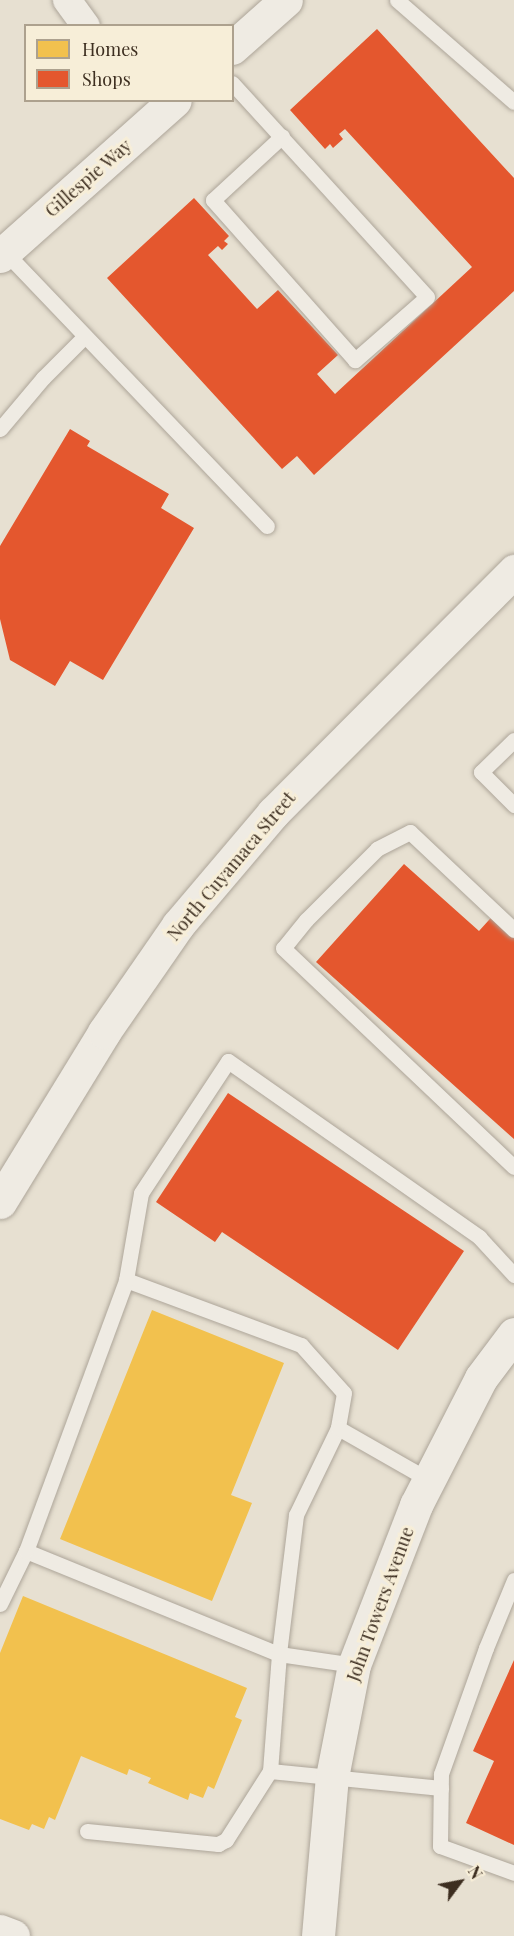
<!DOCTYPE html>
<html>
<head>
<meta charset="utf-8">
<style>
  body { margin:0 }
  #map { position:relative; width:514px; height:1936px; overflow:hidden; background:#e7e0d1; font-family:"Playfair Display",serif }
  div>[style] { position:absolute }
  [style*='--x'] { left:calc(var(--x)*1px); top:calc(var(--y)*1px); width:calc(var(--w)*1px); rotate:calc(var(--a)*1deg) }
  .homes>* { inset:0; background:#f2c14e }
  .shops>* { inset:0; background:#e4572e }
  .roads { filter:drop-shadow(0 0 2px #ada599) drop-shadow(0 0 2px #ada599) }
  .service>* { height:15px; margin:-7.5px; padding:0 7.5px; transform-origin:7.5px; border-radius:7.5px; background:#efebe3 }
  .minor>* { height:28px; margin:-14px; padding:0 14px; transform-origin:14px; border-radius:14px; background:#efebe3 }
  .tertiary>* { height:33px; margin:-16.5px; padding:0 16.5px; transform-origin:16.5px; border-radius:16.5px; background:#efebe3 }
  .secondary>* { height:33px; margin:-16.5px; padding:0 16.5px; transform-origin:16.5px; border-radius:16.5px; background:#efebe3 }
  span { translate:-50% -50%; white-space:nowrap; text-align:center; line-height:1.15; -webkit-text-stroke:6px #f7eed8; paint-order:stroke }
  .street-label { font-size:18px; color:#3d2e20 }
  .legend { position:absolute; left:24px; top:24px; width:210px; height:78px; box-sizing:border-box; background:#f7eed8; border:2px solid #ada18e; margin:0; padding:8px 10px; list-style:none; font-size:18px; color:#3d2e20 }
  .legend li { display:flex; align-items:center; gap:12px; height:30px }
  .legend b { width:30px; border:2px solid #ada18e }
  .north { position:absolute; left:430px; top:1852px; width:60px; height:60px; -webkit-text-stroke:4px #f7eed8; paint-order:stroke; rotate:58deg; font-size:16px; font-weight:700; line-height:24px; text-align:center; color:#3d2e20 }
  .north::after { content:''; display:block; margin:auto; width:21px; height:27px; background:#3d2e20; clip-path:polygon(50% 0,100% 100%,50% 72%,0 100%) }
</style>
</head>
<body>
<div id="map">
  <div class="homes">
    <div style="clip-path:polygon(152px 1310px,284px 1363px,231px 1495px,252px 1503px,212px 1601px,60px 1539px)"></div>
    <div style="clip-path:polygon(23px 1596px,247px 1688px,235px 1717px,242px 1720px,214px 1789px,208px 1786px,203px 1798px,190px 1793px,188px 1800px,148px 1783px,151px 1778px,129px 1769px,127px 1775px,81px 1756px,55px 1820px,49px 1817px,44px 1829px,32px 1824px,29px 1830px,0 1819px,0 1653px)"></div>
  </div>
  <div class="shops">
    <div style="clip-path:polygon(377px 29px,514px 178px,514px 291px,314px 475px,297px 456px,282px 469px,107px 278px,194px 198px,229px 236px,224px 241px,228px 244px,222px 250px,218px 246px,208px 255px,257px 309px,278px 290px,338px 355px,317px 374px,335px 394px,472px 267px,345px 129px,339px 134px,343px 139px,333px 148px,330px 144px,325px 149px,290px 110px)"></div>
    <div style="clip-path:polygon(70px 429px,90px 441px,87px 446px,169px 494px,161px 508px,194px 528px,103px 680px,70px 661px,55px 686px,10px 660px,0 619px,0 546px)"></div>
    <div style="clip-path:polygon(404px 864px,479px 931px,498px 910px,514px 925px,514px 1139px,316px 962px)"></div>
    <div style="clip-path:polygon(228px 1093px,464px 1251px,398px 1350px,222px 1232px,215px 1242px,156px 1202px)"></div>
    <div style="clip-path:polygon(514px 1660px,514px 1845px,466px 1823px,494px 1761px,473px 1751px)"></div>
  </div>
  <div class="roads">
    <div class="service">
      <div style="--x:397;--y:0;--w:155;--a:41.1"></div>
      <div style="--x:232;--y:83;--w:111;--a:47.6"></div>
      <div style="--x:307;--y:165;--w:178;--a:47.7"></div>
      <div style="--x:427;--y:297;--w:96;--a:138.8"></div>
      <div style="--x:355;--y:360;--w:214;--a:-131.6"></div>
      <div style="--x:213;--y:200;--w:94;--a:-42.8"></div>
      <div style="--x:5;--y:252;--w:379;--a:46.3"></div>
      <div style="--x:0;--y:429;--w:67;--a:-49.9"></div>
      <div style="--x:43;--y:378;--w:59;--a:-45"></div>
      <div style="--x:514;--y:740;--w:46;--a:135.9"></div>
      <div style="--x:481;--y:772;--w:47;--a:45"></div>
      <div style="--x:514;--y:930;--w:143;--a:-136.7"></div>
      <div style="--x:410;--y:832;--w:37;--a:153"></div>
      <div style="--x:377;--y:849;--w:100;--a:135"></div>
      <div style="--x:306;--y:920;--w:36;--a:129"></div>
      <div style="--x:283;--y:948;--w:318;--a:43.5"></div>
      <div style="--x:126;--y:1280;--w:187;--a:20.4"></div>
      <div style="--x:301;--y:1345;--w:64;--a:48.1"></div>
      <div style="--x:344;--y:1393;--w:36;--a:100"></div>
      <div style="--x:338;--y:1428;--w:97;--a:115.8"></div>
      <div style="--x:296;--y:1515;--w:140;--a:97"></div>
      <div style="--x:279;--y:1654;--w:117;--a:94.4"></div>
      <div style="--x:338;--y:1428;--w:105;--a:29.7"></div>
      <div style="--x:26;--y:1551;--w:273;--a:22.2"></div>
      <div style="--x:279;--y:1654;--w:76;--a:8.3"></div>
      <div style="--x:514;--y:1580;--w:74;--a:112.4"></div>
      <div style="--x:486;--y:1648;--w:134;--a:109.7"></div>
      <div style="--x:441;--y:1774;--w:72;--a:90.8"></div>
      <div style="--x:440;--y:1846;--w:79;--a:20"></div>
      <div style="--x:0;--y:1604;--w:59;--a:-63.9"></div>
      <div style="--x:26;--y:1551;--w:289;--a:-69.7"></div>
      <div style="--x:126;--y:1280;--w:88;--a:-80.2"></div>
      <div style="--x:141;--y:1193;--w:158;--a:-56.6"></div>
      <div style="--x:228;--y:1061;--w:307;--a:35"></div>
      <div style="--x:479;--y:1237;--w:52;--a:47.4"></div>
      <div style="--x:87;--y:1831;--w:132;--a:5.7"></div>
      <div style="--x:218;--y:1844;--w:9;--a:-27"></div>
      <div style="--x:226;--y:1840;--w:82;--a:-57.5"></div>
      <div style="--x:270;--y:1771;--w:172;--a:5.7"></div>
    </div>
    <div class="minor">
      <div style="--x:67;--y:0;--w:32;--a:54"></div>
    </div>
    <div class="tertiary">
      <div style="--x:232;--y:48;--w:72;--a:-41.6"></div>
      <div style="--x:0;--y:256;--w:234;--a:-41.7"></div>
      <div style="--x:0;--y:1931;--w:14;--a:21"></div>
      <div style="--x:318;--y:1936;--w:160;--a:-85"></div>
      <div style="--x:332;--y:1777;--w:114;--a:-78.9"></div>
      <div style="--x:354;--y:1665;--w:172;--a:-68.8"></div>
      <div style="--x:416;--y:1505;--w:143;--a:-62.9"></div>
      <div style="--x:481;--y:1378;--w:55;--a:-53.1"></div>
    </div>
    <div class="secondary">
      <div style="--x:0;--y:1202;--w:199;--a:-58.5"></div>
      <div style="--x:104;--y:1032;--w:130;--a:-55.3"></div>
      <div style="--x:178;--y:925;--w:147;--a:-49.7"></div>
      <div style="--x:273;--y:813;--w:342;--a:-45.1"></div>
    </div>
  </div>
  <div class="street-label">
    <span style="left:88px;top:178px;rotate:-41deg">Gillespie Way</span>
    <span style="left:231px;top:866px;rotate:-50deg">North Cuyamaca Street</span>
    <span style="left:380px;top:1604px;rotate:-70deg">John Towers Avenue</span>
  </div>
  <ul class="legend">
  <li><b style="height:16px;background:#f2c14e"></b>Homes</li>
  <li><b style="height:16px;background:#e4572e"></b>Shops</li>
  </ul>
  <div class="north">N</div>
</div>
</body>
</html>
